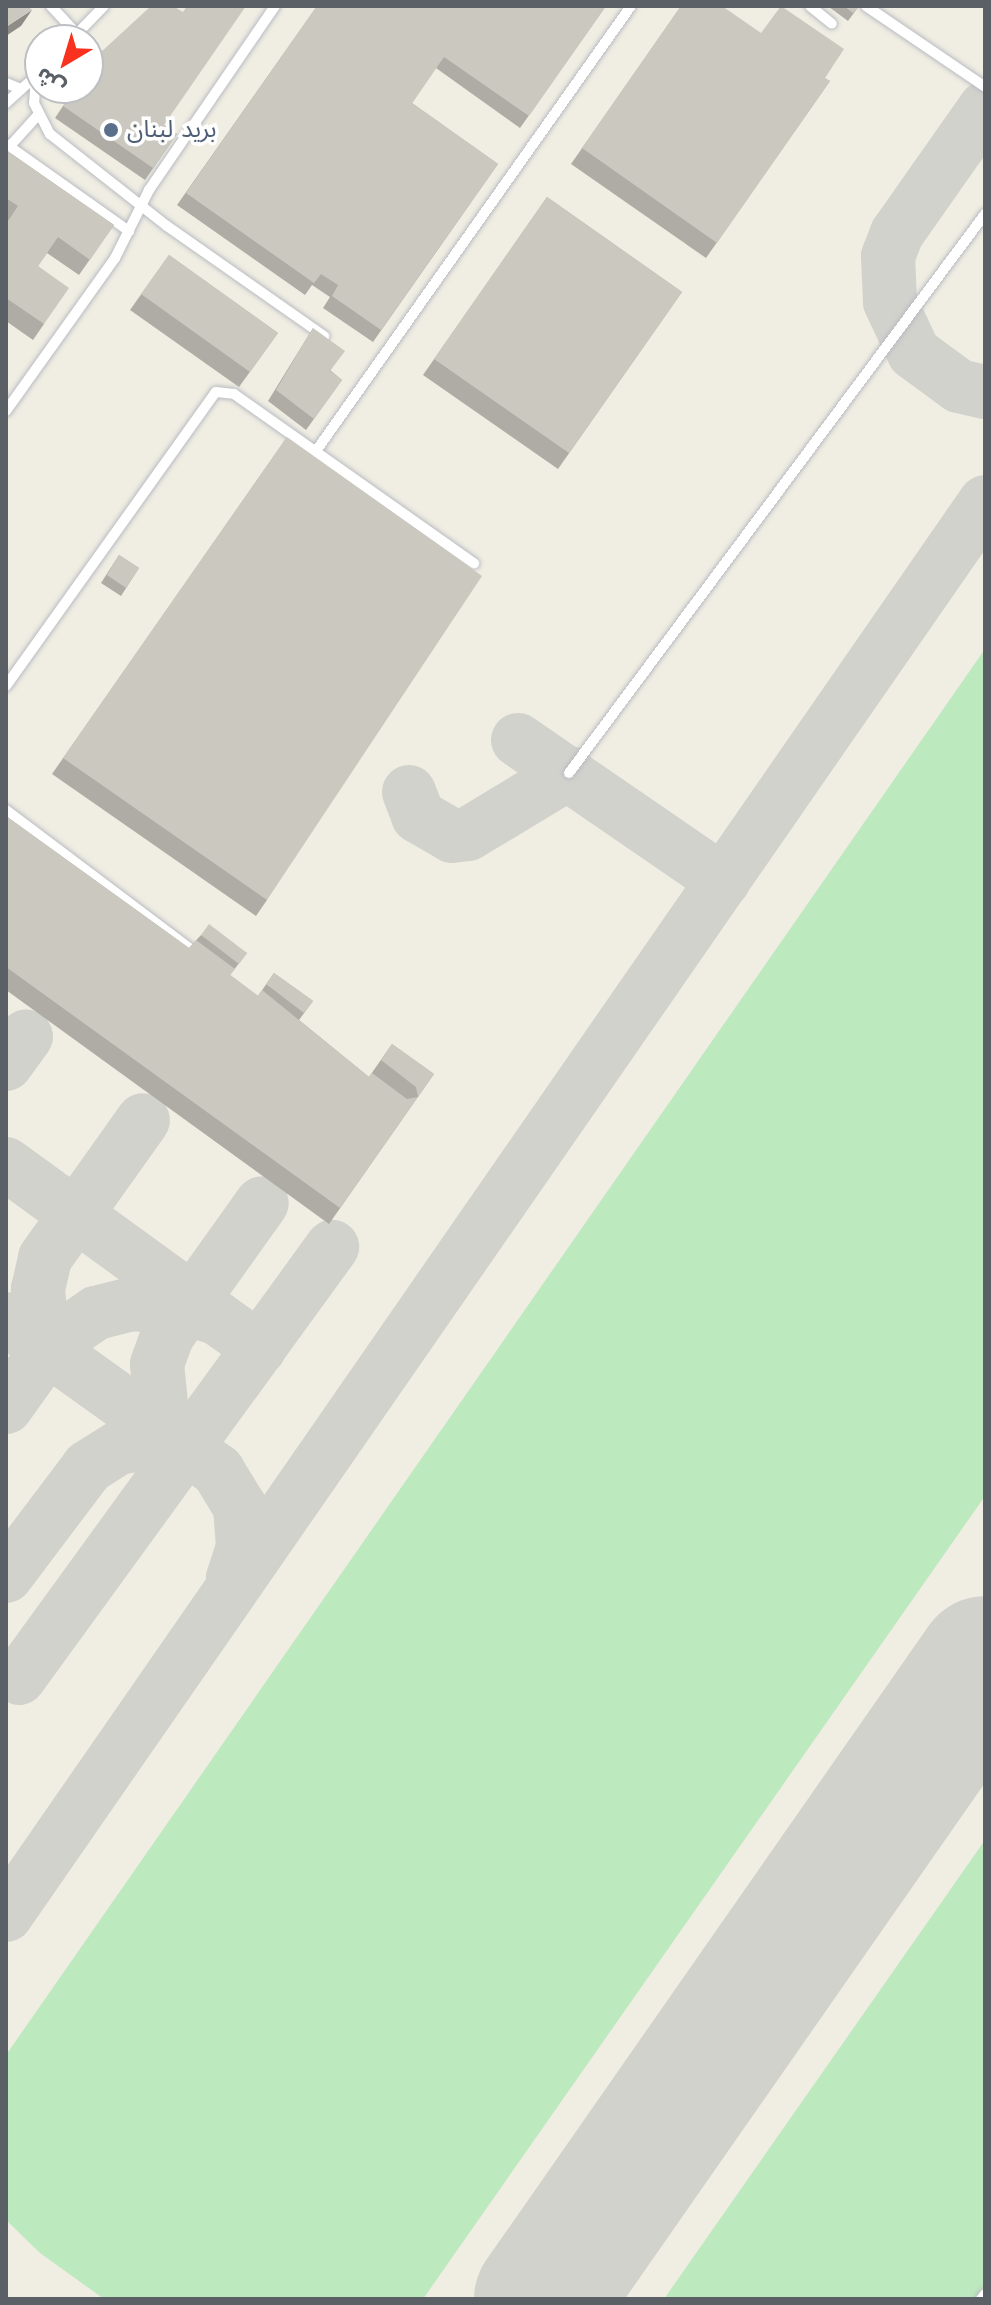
<!DOCTYPE html>
<html>
<head>
<meta charset="utf-8">
<style>
  body { margin:0 }
  #map { position:relative; width:991px; height:2305px; overflow:hidden; background:#f0ede3; font-family:"Work Sans","Noto Sans Arabic",sans-serif }
  div>[style] { position:absolute }
  [style*='--x'] { left:calc(var(--x)*1px); top:calc(var(--y)*1px); width:calc(var(--w)*1px); rotate:calc(var(--a)*1deg) }
  .green>* { inset:0; background:#bde9be }
  .taxiway>* { height:54px; margin:-27px; padding:0 27px; transform-origin:27px; border-radius:27px; background:#d2d2cd }
  .runway>* { height:136px; margin:-68px; padding:0 68px; transform-origin:68px; border-radius:68px; background:#d2d2cd }
  .roads { filter:drop-shadow(0 0 2px #b8bcc1) drop-shadow(0 0 2px #b8bcc1) }
  .service>* { height:10px; margin:-5px; padding:0 5px; transform-origin:5px; border-radius:5px; background:#fff }
  .wall>* { inset:0; background:#afaca5 }
  .shaded-wall>* { inset:0; background:#8e8c86 }
  .building>* { inset:0; background:#cbc8c0 }
  .dots>* { width:22px; height:22px; translate:-50% -50%; box-sizing:border-box; border:4px solid #fff; border-radius:50% }
  span { translate:-50% -50%; white-space:nowrap; text-align:center; line-height:1.15; -webkit-text-stroke:7px #fff; paint-order:stroke }
  .service-label { font-size:24px; color:#4e5e75 }
  .left { translate:0 -50%; text-align:left }
  .frame { position:absolute; inset:0; border:8px solid #5b6066; pointer-events:none }
  .north { position:absolute; left:24px; top:24px; width:80px; height:80px; box-sizing:border-box; background:#fff; border:2px solid #bdbfc2; border-radius:50%; rotate:218deg; font-size:22px; font-weight:700; line-height:32px; text-align:center; color:#5b6066 }
  .north::after { content:''; display:block; margin:auto; width:28px; height:36px; background:#f93220; clip-path:polygon(50% 0,100% 100%,50% 72%,0 100%) }
</style>
</head>
<body>
<div id="map">
  <div class="green">
    <div style="clip-path:polygon(985px 649px,985px 1496px,423px 2299px,104px 2299px,40px 2253px,6px 2220px,6px 2055px)"></div>
    <div style="clip-path:polygon(985px 1840px,985px 2299px,664px 2299px)"></div>
  </div>
  <div class="taxiway">
    <div style="--x:985;--y:108;--w:153;--a:125.1"></div>
    <div style="--x:897;--y:233;--w:25;--a:111"></div>
    <div style="--x:888;--y:256;--w:46;--a:87.5"></div>
    <div style="--x:890;--y:302;--w:56;--a:64.8"></div>
    <div style="--x:914;--y:353;--w:56;--a:36.3"></div>
    <div style="--x:959;--y:386;--w:27;--a:13"></div>
    <div style="--x:518;--y:740;--w:249;--a:34.5"></div>
    <div style="--x:409;--y:792;--w:26;--a:69"></div>
    <div style="--x:418;--y:816;--w:39;--a:30"></div>
    <div style="--x:452;--y:836;--w:16;--a:-7"></div>
    <div style="--x:468;--y:834;--w:118;--a:-31.1"></div>
    <div style="--x:6;--y:1064;--w:34;--a:-54"></div>
    <div style="--x:6;--y:1164;--w:248;--a:36"></div>
    <div style="--x:6;--y:1319;--w:261;--a:35.6"></div>
    <div style="--x:218;--y:1471;--w:42;--a:58.6"></div>
    <div style="--x:240;--y:1507;--w:40;--a:85.7"></div>
    <div style="--x:243;--y:1547;--w:33;--a:108"></div>
    <div style="--x:66;--y:1359;--w:21;--a:-135"></div>
    <div style="--x:51;--y:1344;--w:27;--a:-112"></div>
    <div style="--x:41;--y:1319;--w:30;--a:-96"></div>
    <div style="--x:38;--y:1289;--w:32;--a:-77"></div>
    <div style="--x:45;--y:1258;--w:169;--a:-54.6"></div>
    <div style="--x:6;--y:1407;--w:77;--a:-54.5"></div>
    <div style="--x:51;--y:1344;--w:55;--a:-34.6"></div>
    <div style="--x:96;--y:1313;--w:38;--a:-14"></div>
    <div style="--x:133;--y:1304;--w:53;--a:5.4"></div>
    <div style="--x:186;--y:1309;--w:32;--a:16"></div>
    <div style="--x:217;--y:1318;--w:52;--a:35.5"></div>
    <div style="--x:6;--y:1576;--w:136;--a:-53"></div>
    <div style="--x:88;--y:1467;--w:36;--a:-32"></div>
    <div style="--x:119;--y:1448;--w:33;--a:-11"></div>
    <div style="--x:151;--y:1442;--w:36;--a:9"></div>
    <div style="--x:187;--y:1448;--w:43;--a:-125.5"></div>
    <div style="--x:162;--y:1413;--w:49;--a:-95.8"></div>
    <div style="--x:157;--y:1364;--w:30;--a:-70"></div>
    <div style="--x:167;--y:1336;--w:163;--a:-54.5"></div>
    <div style="--x:19;--y:1678;--w:533;--a:-54.01"></div>
    <div style="--x:6;--y:1915;--w:1719;--a:-55.28"></div>
  </div>
  <div class="runway">
    <div style="--x:542;--y:2299;--w:774;--a:-55.1"></div>
  </div>
  <div class="roads">
    <div class="service">
      <div style="--x:51;--y:6;--w:38;--a:47"></div>
      <div style="--x:810;--y:6;--w:28;--a:39"></div>
      <div style="--x:866;--y:6;--w:144;--a:34.2"></div>
      <div style="--x:71;--y:40;--w:47;--a:-45.9"></div>
      <div style="--x:36;--y:76;--w:27;--a:94"></div>
      <div style="--x:34;--y:103;--w:35;--a:63"></div>
      <div style="--x:50;--y:134;--w:149;--a:38.2"></div>
      <div style="--x:167;--y:226;--w:192;--a:35"></div>
      <div style="--x:6;--y:83;--w:16;--a:22"></div>
      <div style="--x:6;--y:103;--w:42;--a:-42.1"></div>
      <div style="--x:6;--y:144;--w:151;--a:35.3"></div>
      <div style="--x:10;--y:146;--w:42;--a:-47.9"></div>
      <div style="--x:6;--y:411;--w:188;--a:-54.5"></div>
      <div style="--x:115;--y:258;--w:76;--a:-63.4"></div>
      <div style="--x:149;--y:190;--w:223;--a:-55.6"></div>
      <div style="--x:316;--y:451;--w:545;--a:-54.71"></div>
      <div style="--x:6;--y:686;--w:361;--a:-54.5"></div>
      <div style="--x:216;--y:392;--w:18;--a:6"></div>
      <div style="--x:234;--y:394;--w:294;--a:35.2"></div>
      <div style="--x:569;--y:773;--w:697;--a:-53.34"></div>
      <div style="--x:6;--y:810;--w:234;--a:37"></div>
      <div style="--x:981;--y:2299;--w:6;--a:-51"></div>
    </div>
  </div>
  <div class="wall">
    <div style="clip-path:polygon(317px 6px,606px 6px,520px 128px,436px 68px,412px 103px,498px 164px,373px 342px,323px 308px,330px 297px,312px 285px,305px 295px,177px 205px)"></div>
    <div style="clip-path:polygon(681px 6px,830px 81px,706px 258px,571px 164px)"></div>
    <div style="clip-path:polygon(830px 6px,859px 6px,848px 21px,829px 7px)"></div>
    <div style="clip-path:polygon(75px 88px,164px 125px,177px 134px,145px 180px,55px 118px)"></div>
    <div style="clip-path:polygon(6px 150px,114px 225px,79px 275px,47px 253px,38px 266px,44px 324px,33px 340px,6px 321px,6px 224px,8px 222px,6px 221px)"></div>
    <div style="clip-path:polygon(547px 197px,682px 292px,558px 469px,423px 375px)"></div>
    <div style="clip-path:polygon(169px 255px,278px 333px,239px 387px,130px 310px)"></div>
    <div style="clip-path:polygon(313px 328px,331px 371px,342px 380px,306px 430px,268px 401px)"></div>
    <div style="clip-path:polygon(287px 437px,267px 900px,256px 916px,52px 774px)"></div>
    <div style="clip-path:polygon(119px 555px,139px 568px,121px 596px,101px 583px)"></div>
    <div style="clip-path:polygon(6px 816px,189px 948px,201px 935px,247px 953px,230px 975px,258px 996px,274px 973px,313px 1001px,299px 1020px,369px 1077px,392px 1044px,434px 1074px,329px 1224px,6px 990px)"></div>
  </div>
  <div class="shaded-wall">
    <div style="clip-path:polygon(32px 10px,21px 26px,6px 36px,6px 27px)"></div>
  </div>
  <div class="building">
    <div style="clip-path:polygon(6px 6px,28px 6px,32px 10px,6px 27px)"></div>
    <div style="clip-path:polygon(151px 6px,173px 6px,183px 12px,187px 6px,246px 6px,164px 125px,177px 134px,153px 168px,63px 106px,76px 88px,88px 88px,88px 70px,100px 53px)"></div>
    <div style="clip-path:polygon(317px 6px,606px 6px,529px 116px,444px 57px,412px 103px,498px 164px,381px 330px,332px 296px,338px 285px,321px 274px,314px 283px,186px 193px)"></div>
    <div style="clip-path:polygon(681px 6px,722px 6px,761px 33px,781px 6px,844px 49px,825px 78px,830px 81px,717px 243px,582px 148px)"></div>
    <div style="clip-path:polygon(844px 6px,859px 6px,853px 13px)"></div>
    <div style="clip-path:polygon(6px 150px,114px 225px,90px 260px,58px 237px,38px 266px,69px 288px,44px 324px,6px 298px,6px 224px,18px 206px,6px 198px)"></div>
    <div style="clip-path:polygon(547px 197px,682px 292px,569px 453px,434px 359px)"></div>
    <div style="clip-path:polygon(169px 255px,278px 333px,250px 372px,141px 294px)"></div>
    <div style="clip-path:polygon(313px 328px,345px 351px,330px 371px,342px 380px,314px 419px,276px 390px)"></div>
    <div style="clip-path:polygon(287px 437px,482px 576px,267px 900px,63px 758px)"></div>
    <div style="clip-path:polygon(119px 555px,139px 568px,126px 588px,107px 575px)"></div>
    <div style="clip-path:polygon(6px 816px,189px 948px,196px 940px,235px 969px,230px 975px,258px 996px,262px 990px,369px 1077px,372px 1073px,407px 1099px,418px 1097px,416px 1087px,381px 1060px,392px 1044px,434px 1074px,340px 1208px,6px 967px)"></div>
    <div style="clip-path:polygon(209px 924px,247px 953px,239px 964px,201px 935px)"></div>
    <div style="clip-path:polygon(274px 973px,313px 1001px,304px 1013px,266px 984px)"></div>
  </div>
  <div class="dots">
    <div style="left:111px;top:130px;background:#5c6f8a"></div>
  </div>
  <div class="service-label">
    <span class="left" style="left:127px;top:130px">بريد لبنان</span>
  </div>
  <div class="frame"></div>
  <div class="north">ش</div>
</div>
</body>
</html>
